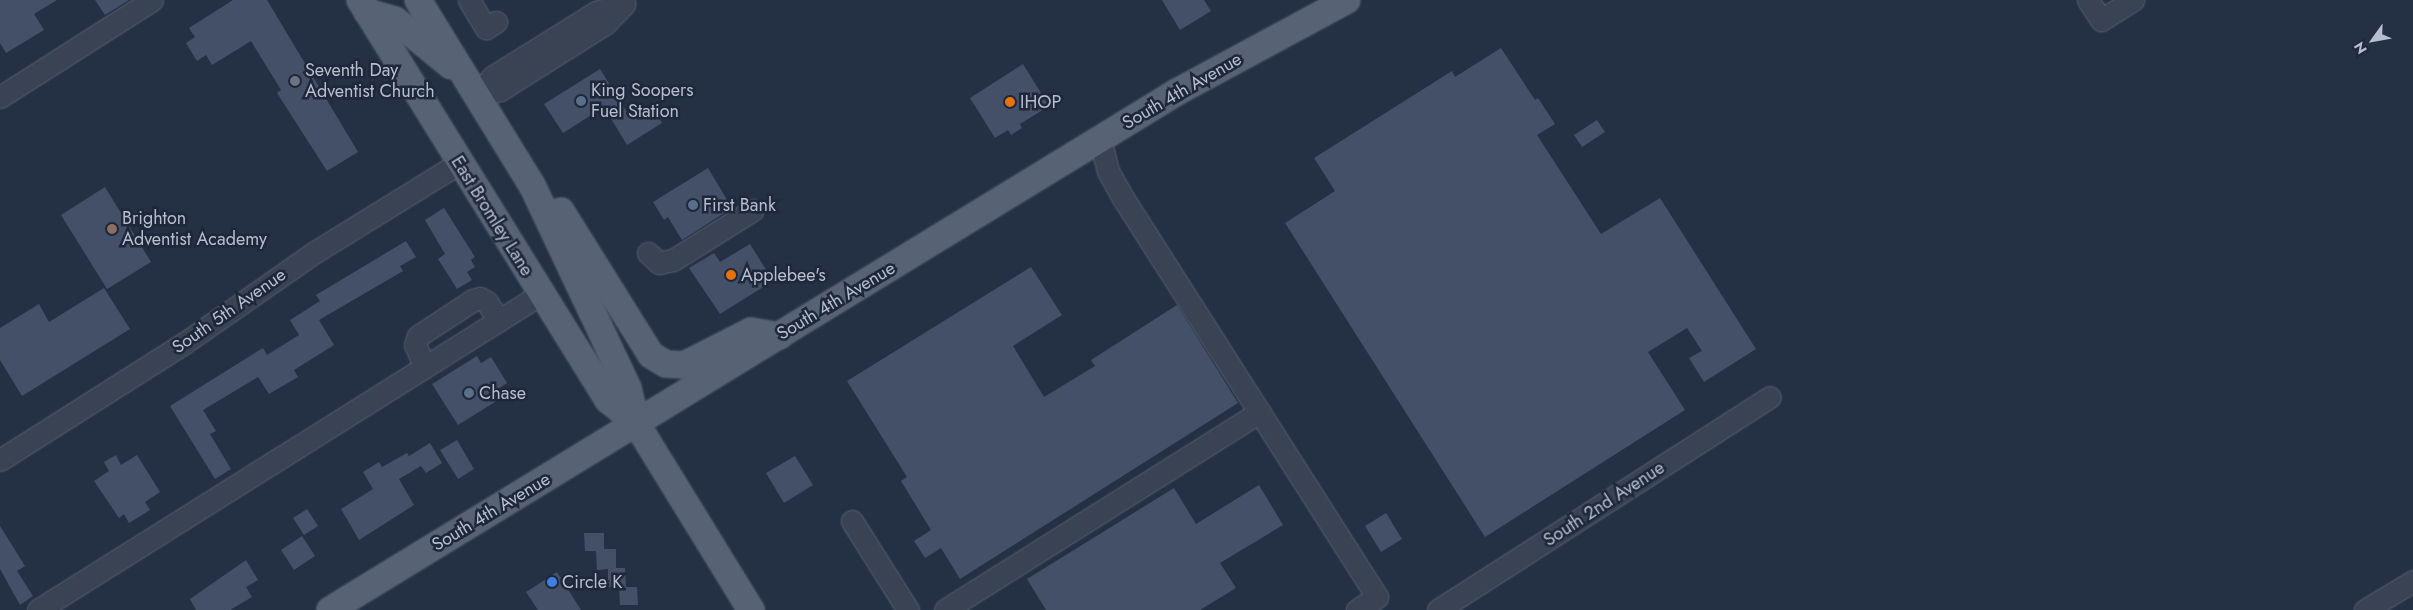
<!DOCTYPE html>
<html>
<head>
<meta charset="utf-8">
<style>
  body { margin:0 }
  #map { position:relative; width:2413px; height:610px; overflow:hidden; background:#243145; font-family:Jost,sans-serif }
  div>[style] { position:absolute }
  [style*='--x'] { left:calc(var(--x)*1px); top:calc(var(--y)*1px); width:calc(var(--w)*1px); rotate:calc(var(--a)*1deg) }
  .building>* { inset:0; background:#435068 }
  .roads { filter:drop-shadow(0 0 1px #586172) drop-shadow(0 0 1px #586172) }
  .minor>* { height:21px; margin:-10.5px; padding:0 10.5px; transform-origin:10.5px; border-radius:10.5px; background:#394354 }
  .major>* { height:26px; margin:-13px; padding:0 13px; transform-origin:13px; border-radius:13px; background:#576274 }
  .dots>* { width:14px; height:14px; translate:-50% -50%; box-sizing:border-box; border:2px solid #1e283a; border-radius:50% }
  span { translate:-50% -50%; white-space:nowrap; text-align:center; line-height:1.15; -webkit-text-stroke:5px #1e283a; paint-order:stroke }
  .poi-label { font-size:18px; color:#b7bece }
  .left { translate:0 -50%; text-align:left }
  .street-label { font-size:18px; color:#b7bece }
  .north { position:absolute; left:2348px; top:15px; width:50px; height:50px; -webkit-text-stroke:4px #1e283a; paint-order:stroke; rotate:238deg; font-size:14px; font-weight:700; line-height:20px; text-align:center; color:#b7bece }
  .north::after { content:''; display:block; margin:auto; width:18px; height:22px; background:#b7bece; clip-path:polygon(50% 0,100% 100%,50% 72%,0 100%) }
</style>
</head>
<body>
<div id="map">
  <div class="building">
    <div style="clip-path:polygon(0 0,57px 0,34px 14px,44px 30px,6px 53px,0 43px)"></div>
    <div style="clip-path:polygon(95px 0,129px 0,105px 15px)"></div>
    <div style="clip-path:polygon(233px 0,267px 0,358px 152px,327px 171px,277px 93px,281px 90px,251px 41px,212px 65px,206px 55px,197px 61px,186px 43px,195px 37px,189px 28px)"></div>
    <div style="clip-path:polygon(1162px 0,1204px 0,1211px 11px,1180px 30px)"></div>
    <div style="clip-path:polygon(1501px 48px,1535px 100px,1538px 98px,1555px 124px,1537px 135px,1601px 234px,1660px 198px,1756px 349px,1704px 382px,1689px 358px,1702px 351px,1687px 328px,1648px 352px,1685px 410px,1485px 537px,1285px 223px,1335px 191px,1314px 158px,1452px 71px,1455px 77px)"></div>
    <div style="clip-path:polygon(1023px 64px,1049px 106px,1020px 124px,1022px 128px,1011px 135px,1008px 130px,995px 138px,970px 98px)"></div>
    <div style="clip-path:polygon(600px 69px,631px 119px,652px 106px,662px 123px,627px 145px,604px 107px,563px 133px,544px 104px)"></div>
    <div style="clip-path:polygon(1597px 120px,1605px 132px,1582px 147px,1574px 135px)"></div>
    <div style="clip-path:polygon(708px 168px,732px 208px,682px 240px,668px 217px,664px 220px,653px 202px)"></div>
    <div style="clip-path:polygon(105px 187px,151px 262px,107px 289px,61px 215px)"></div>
    <div style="clip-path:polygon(444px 208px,475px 257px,471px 260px,475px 267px,467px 272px,472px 280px,457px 289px,438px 259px,445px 254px,425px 220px)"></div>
    <div style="clip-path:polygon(406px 241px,416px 257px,400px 266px,403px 271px,319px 320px,334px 345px,294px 370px,298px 377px,269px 394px,258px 377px,203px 410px,216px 431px,210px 434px,231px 469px,215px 479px,170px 406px,263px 348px,267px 355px,299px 335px,290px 320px,320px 301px,316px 295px)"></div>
    <div style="clip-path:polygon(750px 244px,773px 281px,720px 314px,689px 268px,714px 253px,720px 262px)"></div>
    <div style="clip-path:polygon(1031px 267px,1062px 315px,1013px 346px,1044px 397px,1095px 366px,1091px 360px,1177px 305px,1238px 403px,960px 579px,941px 548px,925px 558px,914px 541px,931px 530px,901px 481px,907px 477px,847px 381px)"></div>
    <div style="clip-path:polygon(104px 288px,130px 329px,22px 396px,0 360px,0 328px,39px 304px,49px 322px)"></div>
    <div style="clip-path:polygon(477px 356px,481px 363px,491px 357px,507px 383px,498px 389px,503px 397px,458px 425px,432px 384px)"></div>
    <div style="clip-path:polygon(457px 440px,474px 469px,458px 479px,440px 450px)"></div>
    <div style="clip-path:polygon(430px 443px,442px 463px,426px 473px,421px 466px,399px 479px,414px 505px,359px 540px,341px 509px,373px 489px,363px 472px,379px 462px,382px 467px,407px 453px,409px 456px)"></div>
    <div style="clip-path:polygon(116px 455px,121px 465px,137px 455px,160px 492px,145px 502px,150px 510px,129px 523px,124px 514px,119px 518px,94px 481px,109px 471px,104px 462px)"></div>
    <div style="clip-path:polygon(795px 456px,813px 485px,784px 503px,766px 473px)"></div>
    <div style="clip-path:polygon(1259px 485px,1283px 525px,1220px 563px,1236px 588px,1200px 610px,1046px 610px,1027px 579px,1174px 488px,1196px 524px)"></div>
    <div style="clip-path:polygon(307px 509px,318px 526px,304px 535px,293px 518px)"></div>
    <div style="clip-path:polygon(1386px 513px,1402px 539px,1381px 552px,1365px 526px)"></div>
    <div style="clip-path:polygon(0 526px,25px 566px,17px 571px,33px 596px,20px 605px,0 569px)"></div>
    <div style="clip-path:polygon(584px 533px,604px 533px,604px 549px,616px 549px,616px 568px,625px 568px,626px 587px,608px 587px,608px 569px,597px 570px,596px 551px,585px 551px)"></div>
    <div style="clip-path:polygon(302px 536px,315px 556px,294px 570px,281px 550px)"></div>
    <div style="clip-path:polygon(246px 560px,258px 580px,246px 587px,252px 597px,230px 610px,196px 610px,190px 599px)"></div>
    <div style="clip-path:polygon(557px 572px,581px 610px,538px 610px,526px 592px)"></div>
    <div style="clip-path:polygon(619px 587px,637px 587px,638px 605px,620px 605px)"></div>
  </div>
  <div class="roads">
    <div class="minor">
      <div style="--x:469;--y:0;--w:33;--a:59"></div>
      <div style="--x:486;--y:28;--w:12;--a:-31"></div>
      <div style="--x:2088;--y:0;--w:24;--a:57"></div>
      <div style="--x:2101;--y:20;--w:38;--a:-32"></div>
      <div style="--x:490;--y:92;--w:10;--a:-11"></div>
      <div style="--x:500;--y:90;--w:124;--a:-32.2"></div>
      <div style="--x:605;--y:24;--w:28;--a:-46"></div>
      <div style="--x:477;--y:95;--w:23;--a:-50"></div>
      <div style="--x:492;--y:77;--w:123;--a:-32"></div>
      <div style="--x:596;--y:12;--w:29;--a:-16"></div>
      <div style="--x:0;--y:97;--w:180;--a:-32.5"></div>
      <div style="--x:1100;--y:139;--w:33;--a:76"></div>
      <div style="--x:1108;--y:171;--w:31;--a:61"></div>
      <div style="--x:1123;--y:198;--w:473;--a:57.5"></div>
      <div style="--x:1377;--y:597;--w:24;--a:147"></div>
      <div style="--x:648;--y:253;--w:15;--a:42"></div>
      <div style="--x:659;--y:263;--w:14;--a:-12"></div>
      <div style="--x:673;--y:260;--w:94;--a:-32"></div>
      <div style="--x:425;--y:367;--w:24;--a:-114"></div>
      <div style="--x:415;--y:345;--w:9;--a:-72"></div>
      <div style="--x:418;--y:336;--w:66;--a:-33.2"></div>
      <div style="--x:473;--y:300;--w:7;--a:-16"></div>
      <div style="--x:480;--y:298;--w:8;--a:30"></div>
      <div style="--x:487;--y:302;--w:22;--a:58"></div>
      <div style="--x:0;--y:460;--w:217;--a:-32.4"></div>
      <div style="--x:183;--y:344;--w:161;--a:-34.9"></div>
      <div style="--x:315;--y:252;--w:169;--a:-31.7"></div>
      <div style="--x:852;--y:521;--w:105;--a:57.8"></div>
      <div style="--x:38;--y:610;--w:594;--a:-32.14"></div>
      <div style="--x:945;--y:610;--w:372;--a:-32.2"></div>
      <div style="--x:1438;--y:610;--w:394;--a:-32.7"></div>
      <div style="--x:2365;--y:610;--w:56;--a:-31.1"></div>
    </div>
    <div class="major">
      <div style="--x:360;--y:0;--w:471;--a:58.2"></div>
      <div style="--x:608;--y:400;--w:36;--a:39"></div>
      <div style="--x:418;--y:0;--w:217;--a:58.4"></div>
      <div style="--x:532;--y:185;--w:225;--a:64.7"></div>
      <div style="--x:628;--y:388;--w:36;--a:77"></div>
      <div style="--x:636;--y:423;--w:220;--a:58.4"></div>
      <div style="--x:367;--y:12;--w:29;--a:16"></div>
      <div style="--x:395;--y:20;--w:72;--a:39.4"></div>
      <div style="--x:561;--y:211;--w:170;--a:58"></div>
      <div style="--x:651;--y:355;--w:17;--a:31"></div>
      <div style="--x:666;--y:364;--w:18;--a:3"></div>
      <div style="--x:684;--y:365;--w:75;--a:-26.9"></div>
      <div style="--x:751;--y:331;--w:29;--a:10"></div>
      <div style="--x:330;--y:610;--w:993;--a:-31.45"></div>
      <div style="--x:1177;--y:92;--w:193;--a:-28.4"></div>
    </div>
  </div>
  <div class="dots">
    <div style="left:295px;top:81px;background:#6b7280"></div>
    <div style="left:581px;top:101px;background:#5c6f8a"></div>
    <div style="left:1010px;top:102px;background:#e8710a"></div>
    <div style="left:693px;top:205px;background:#5c6f8a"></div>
    <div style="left:112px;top:229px;background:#8d6e63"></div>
    <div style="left:731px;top:275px;background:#e8710a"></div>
    <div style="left:469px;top:393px;background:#5c6f8a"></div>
    <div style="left:552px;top:582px;background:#3f7fe0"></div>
  </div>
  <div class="poi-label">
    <span class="left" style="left:305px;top:81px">Seventh Day<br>Adventist Church</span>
    <span class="left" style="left:591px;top:101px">King Soopers<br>Fuel Station</span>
    <span class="left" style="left:1020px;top:102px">IHOP</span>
    <span class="left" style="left:703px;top:205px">First Bank</span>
    <span class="left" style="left:122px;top:229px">Brighton<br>Adventist Academy</span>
    <span class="left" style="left:741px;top:275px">Applebee's</span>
    <span class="left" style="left:479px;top:393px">Chase</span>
    <span class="left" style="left:562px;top:582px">Circle K</span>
  </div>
  <div class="street-label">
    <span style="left:1182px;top:91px;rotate:-30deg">South 4th Avenue</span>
    <span style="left:492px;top:216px;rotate:58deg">East Bromley Lane</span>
    <span style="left:836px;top:301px;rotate:-31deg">South 4th Avenue</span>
    <span style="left:229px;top:311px;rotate:-35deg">South 5th Avenue</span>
    <span style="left:1604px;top:504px;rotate:-33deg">South 2nd Avenue</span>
    <span style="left:491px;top:512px;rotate:-31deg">South 4th Avenue</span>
  </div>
  <div class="north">N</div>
</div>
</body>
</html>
